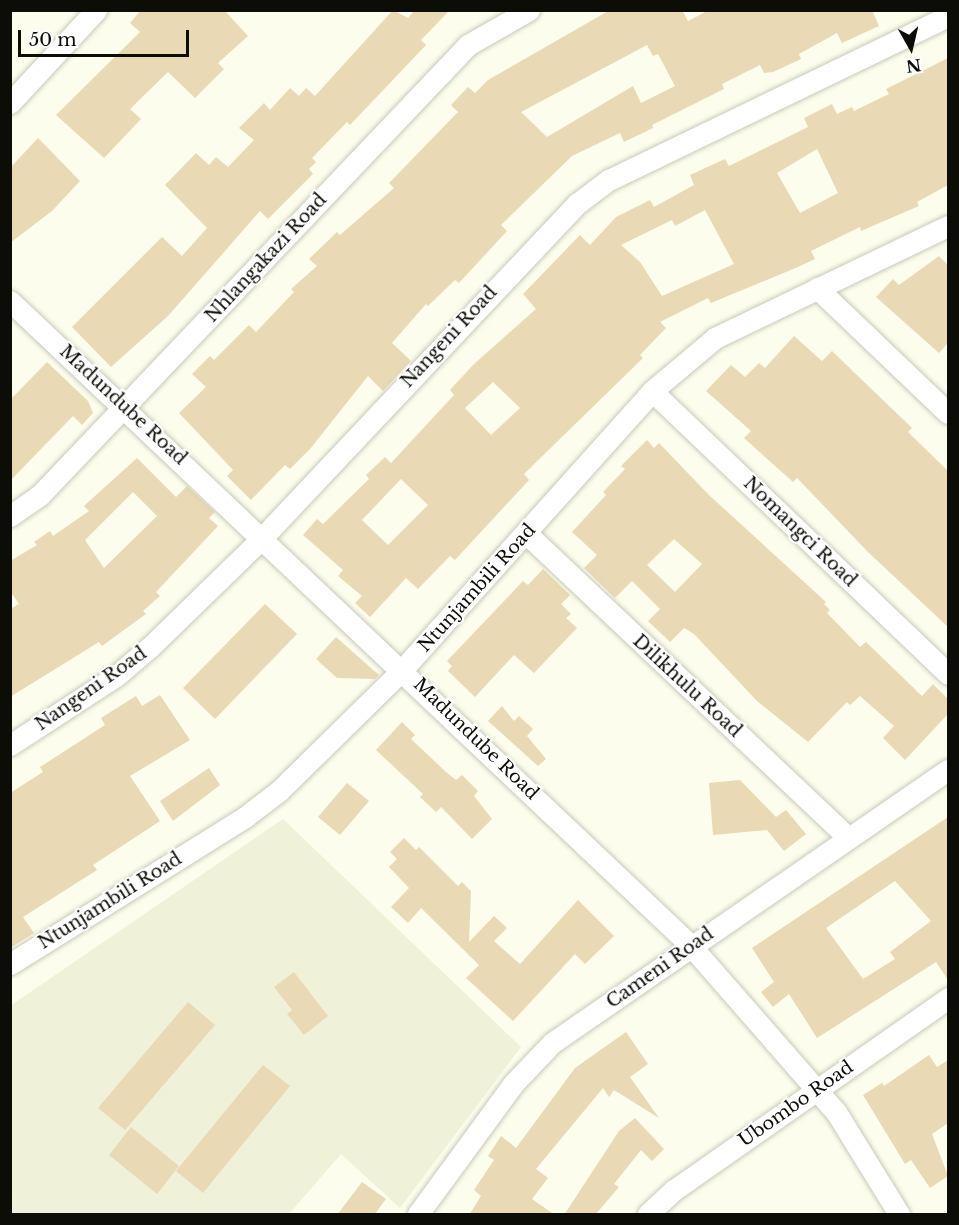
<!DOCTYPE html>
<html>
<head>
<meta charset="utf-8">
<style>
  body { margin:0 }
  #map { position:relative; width:959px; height:1225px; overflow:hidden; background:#fcfdec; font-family:"Libre Baskerville",serif }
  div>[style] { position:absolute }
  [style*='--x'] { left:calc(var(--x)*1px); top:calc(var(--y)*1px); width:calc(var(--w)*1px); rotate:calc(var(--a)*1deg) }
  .built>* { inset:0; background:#eff1d9 }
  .building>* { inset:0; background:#e9d9b4 }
  .roads { filter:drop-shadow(0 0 2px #c8cab9) drop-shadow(0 0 2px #c8cab9) }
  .minor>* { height:21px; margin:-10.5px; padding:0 10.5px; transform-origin:10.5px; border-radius:10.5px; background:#fff }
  span { translate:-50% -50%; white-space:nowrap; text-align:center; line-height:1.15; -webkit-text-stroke:4.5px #fff; paint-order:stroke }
  .street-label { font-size:18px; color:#0d0d08 }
  .frame { position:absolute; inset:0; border:12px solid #0d0d08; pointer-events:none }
  .north { position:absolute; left:881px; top:18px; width:60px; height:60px; -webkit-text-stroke:4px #fff; paint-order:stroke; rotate:172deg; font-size:16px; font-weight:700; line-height:24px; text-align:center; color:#0d0d08 }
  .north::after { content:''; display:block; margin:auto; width:21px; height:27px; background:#0d0d08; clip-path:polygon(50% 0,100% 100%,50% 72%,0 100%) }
  .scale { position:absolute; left:18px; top:30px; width:171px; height:27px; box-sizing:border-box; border:3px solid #0d0d08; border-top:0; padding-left:8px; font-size:18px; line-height:21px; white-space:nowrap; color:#0d0d08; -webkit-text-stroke:4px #fff; paint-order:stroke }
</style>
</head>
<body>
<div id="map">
  <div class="built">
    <div style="clip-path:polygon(283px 819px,521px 1047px,400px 1208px,341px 1154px,289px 1214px,11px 1214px,10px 1006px)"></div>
  </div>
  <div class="building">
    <div style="clip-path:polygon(141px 10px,224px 10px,248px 36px,218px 63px,224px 69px,195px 98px,168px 72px,130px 109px,141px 119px,104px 158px,56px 115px,140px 32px,130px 23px)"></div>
    <div style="clip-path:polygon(393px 10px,408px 18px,415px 10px,450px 10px,421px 40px,426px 45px,350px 125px,347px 122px,312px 158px,316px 162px,309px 169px,313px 174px,268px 219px,260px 211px,168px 316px,111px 367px,72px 327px,162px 237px,182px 256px,207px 228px,165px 185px,196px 153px,209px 165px,216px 157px,228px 167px,254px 140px,239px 128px,264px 103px,270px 110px,290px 88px,299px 96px,306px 88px,315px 96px)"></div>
    <div style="clip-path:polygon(evenodd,610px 10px,682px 10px,688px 21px,709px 10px,872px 10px,879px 26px,842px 43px,837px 33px,799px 54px,801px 59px,773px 72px,764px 73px,760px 65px,722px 84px,724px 89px,652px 125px,653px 128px,624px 142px,620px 133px,572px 156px,501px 225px,507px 231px,459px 283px,455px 280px,428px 306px,426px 304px,392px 343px,411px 361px,383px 391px,368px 376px,310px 449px,290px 469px,285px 465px,251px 500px,227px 476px,233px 470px,179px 413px,206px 387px,192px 374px,210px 356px,214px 360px,249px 325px,256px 332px,294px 292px,291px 289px,317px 266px,309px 259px,337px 232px,340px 235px,394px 188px,389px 183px,458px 112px,451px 105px,468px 87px,475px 93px,488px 80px,610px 10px,647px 45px,653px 56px,658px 54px,675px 86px,641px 103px,633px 86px,547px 137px,521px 112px,647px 45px)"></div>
    <div style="clip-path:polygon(evenodd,948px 58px,948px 185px,917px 202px,919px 206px,861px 231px,860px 227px,811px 251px,815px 259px,798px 267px,711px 303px,708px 298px,660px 322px,666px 328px,640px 355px,643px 358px,524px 474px,529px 480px,455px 560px,450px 556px,418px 589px,406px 578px,370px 617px,355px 603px,362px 596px,338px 576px,343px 570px,303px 535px,317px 519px,323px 524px,369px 479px,366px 475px,385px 457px,391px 463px,454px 395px,450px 390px,474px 364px,536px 309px,523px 294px,580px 235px,590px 245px,616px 217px,650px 200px,654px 207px,694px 185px,690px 175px,725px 159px,729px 166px,808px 127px,804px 118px,832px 104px,837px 114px,852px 107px,854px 111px,889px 94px,886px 89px,948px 58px,817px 149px,838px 193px,800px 213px,777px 173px,817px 149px,948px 58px,705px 210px,734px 264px,662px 296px,640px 262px,621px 245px,672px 220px,675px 226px,705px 210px,948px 58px,493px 382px,520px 408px,491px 435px,465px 408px,493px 382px,948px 58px,401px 479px,428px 505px,388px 545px,362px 520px,401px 479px)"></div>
    <div style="clip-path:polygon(38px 138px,80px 181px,52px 211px,10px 243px,10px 168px)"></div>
    <div style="clip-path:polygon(939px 256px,948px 265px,948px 343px,939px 353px,876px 297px,893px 279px,899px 285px)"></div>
    <div style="clip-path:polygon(794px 336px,822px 361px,832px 351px,912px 428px,908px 432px,948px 471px,948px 627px,868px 552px,797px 478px,793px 482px,744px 438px,751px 431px,706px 391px,731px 365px,745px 377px,759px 363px,765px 368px)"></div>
    <div style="clip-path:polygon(47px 362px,88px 401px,93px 413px,82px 425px,73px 416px,10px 481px,10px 400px)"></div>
    <div style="clip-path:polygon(evenodd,647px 440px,654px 448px,659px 443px,709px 495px,826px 602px,824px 604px,830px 610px,827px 613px,860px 647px,866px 642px,922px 696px,933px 684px,948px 699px,948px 714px,905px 760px,883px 738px,894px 726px,860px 696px,850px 705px,847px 702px,808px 742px,757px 701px,694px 634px,684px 628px,670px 642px,648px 621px,660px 609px,632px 581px,615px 598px,584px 568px,597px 555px,572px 532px,606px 495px,603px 492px,625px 469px,621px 466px,647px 440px,674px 539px,702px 564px,675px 592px,647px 565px,674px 539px)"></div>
    <div style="clip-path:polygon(evenodd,137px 458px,176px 497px,187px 486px,215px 512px,209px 518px,218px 526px,156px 592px,160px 596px,143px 611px,146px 614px,102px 646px,99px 642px,10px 697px,10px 609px,19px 604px,10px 591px,10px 561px,37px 545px,34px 542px,50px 531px,53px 536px,89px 511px,84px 506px,137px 458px,133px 492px,157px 516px,104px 568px,85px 540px,133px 492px)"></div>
    <div style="clip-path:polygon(543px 569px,570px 595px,561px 604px,571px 614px,566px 618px,577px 628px,534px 673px,514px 655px,475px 697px,448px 671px,452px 666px,447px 661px,523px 581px,528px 585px)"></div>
    <div style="clip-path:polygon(265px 604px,297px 634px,215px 719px,183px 688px)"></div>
    <div style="clip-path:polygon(336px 637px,379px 675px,375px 679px,337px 678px,316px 659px)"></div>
    <div style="clip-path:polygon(160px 695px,190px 740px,130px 776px,160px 821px,93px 865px,97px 870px,23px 917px,34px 933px,10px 948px,10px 793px,43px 772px,40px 767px,105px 725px,101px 718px,136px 696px,142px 706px)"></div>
    <div style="clip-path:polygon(502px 706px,514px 721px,519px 716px,533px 729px,527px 736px,546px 759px,538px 766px,488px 721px)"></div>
    <div style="clip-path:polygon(402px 722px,415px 735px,411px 739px,446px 772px,456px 780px,462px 775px,478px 791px,474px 796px,492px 819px,472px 839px,441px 807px,436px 812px,420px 797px,423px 794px,376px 750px)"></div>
    <div style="clip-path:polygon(209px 768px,220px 785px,173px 821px,160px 801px)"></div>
    <div style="clip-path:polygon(740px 780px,776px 817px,786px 810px,806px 834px,784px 851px,767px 830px,713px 835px,709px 783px)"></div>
    <div style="clip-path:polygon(347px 783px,369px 801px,340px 835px,318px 817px)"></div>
    <div style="clip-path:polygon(evenodd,948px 817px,948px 980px,936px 962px,817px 1038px,789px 994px,773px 1007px,761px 992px,774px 982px,752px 948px,948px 817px,895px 881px,931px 921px,890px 952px,895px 959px,863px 979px,826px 928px,895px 881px)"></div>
    <div style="clip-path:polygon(404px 838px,416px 850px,419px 847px,458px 886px,462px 882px,471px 891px,469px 942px,494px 916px,507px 928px,494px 941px,520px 964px,578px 900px,614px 936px,585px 964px,575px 954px,513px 1021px,466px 978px,479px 965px,421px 908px,408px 923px,391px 907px,409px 888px,389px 867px,397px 859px,390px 852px)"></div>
    <div style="clip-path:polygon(294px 972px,328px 1016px,304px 1035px,287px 1014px,292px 1010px,274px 987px)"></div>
    <div style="clip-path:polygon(188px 1002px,215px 1025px,125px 1130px,98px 1108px)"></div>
    <div style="clip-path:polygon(626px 1032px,648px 1064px,630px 1077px,659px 1118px,614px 1090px,609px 1097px,603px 1088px,536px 1169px,548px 1178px,532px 1199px,555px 1215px,469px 1215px,481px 1196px,474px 1190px,494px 1160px,488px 1156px,501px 1136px,516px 1148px,575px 1068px)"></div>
    <div style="clip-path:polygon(929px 1055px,937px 1067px,948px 1060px,948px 1123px,932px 1134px,948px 1176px,930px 1188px,911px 1160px,905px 1164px,863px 1095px,882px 1083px,884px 1086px)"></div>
    <div style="clip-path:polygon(263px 1065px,290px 1086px,203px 1193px,176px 1171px)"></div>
    <div style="clip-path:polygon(635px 1118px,664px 1149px,652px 1161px,641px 1150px,614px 1184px,619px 1187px,595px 1215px,564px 1215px,619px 1131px)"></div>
    <div style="clip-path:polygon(131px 1127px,179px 1166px,157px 1194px,109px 1155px)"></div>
    <div style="clip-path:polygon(362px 1182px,386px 1199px,374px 1215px,337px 1215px)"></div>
  </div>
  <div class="roads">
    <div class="minor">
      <div style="--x:10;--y:103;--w:127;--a:-47.2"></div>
      <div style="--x:817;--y:288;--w:181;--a:43.7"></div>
      <div style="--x:10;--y:301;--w:938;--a:43.44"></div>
      <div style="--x:691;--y:946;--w:220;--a:48.9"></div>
      <div style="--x:836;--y:1112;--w:120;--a:58.3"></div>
      <div style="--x:652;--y:391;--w:410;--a:43.7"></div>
      <div style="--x:10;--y:516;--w:37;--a:-35"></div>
      <div style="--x:40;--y:495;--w:621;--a:-46.44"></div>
      <div style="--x:468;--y:45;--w:70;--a:-29.8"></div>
      <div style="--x:527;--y:534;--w:442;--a:43.4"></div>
      <div style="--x:10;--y:745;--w:126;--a:-33.1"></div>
      <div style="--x:116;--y:676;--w:45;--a:-40.5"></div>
      <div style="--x:150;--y:647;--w:155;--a:-44.2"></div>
      <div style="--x:261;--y:539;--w:462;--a:-46.7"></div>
      <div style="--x:578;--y:203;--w:39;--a:-37"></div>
      <div style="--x:609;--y:180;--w:377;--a:-25.8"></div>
      <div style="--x:10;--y:964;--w:277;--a:-32"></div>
      <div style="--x:245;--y:817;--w:43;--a:-37.4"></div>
      <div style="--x:279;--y:791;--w:173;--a:-44.5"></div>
      <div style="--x:402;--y:670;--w:375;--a:-48.1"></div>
      <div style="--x:652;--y:391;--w:82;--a:-40.1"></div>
      <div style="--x:715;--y:338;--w:259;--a:-25.7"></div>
      <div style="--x:418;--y:1214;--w:162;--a:-53.8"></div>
      <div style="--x:514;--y:1083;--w:55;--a:-46.5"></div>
      <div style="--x:552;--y:1043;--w:481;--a:-34.6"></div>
      <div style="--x:648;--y:1214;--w:35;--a:-43"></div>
      <div style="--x:674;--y:1190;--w:335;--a:-35"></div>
    </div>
  </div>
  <div class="street-label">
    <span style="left:266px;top:258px;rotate:-47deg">Nhlangakazi Road</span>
    <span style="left:449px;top:337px;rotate:-47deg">Nangeni Road</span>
    <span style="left:123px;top:405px;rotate:43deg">Madundube Road</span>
    <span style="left:800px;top:532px;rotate:44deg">Nomangci Road</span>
    <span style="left:477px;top:588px;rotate:-48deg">Ntunjambili Road</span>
    <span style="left:687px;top:686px;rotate:43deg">Dilikhulu Road</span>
    <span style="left:91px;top:689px;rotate:-35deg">Nangeni Road</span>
    <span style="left:476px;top:739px;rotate:44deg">Madundube Road</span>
    <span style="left:110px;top:901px;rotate:-32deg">Ntunjambili Road</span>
    <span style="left:660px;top:968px;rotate:-35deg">Cameni Road</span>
    <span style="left:796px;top:1104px;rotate:-35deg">Ubombo Road</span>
  </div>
  <div class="frame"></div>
  <div class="north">N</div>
  <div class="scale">50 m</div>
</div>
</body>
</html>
